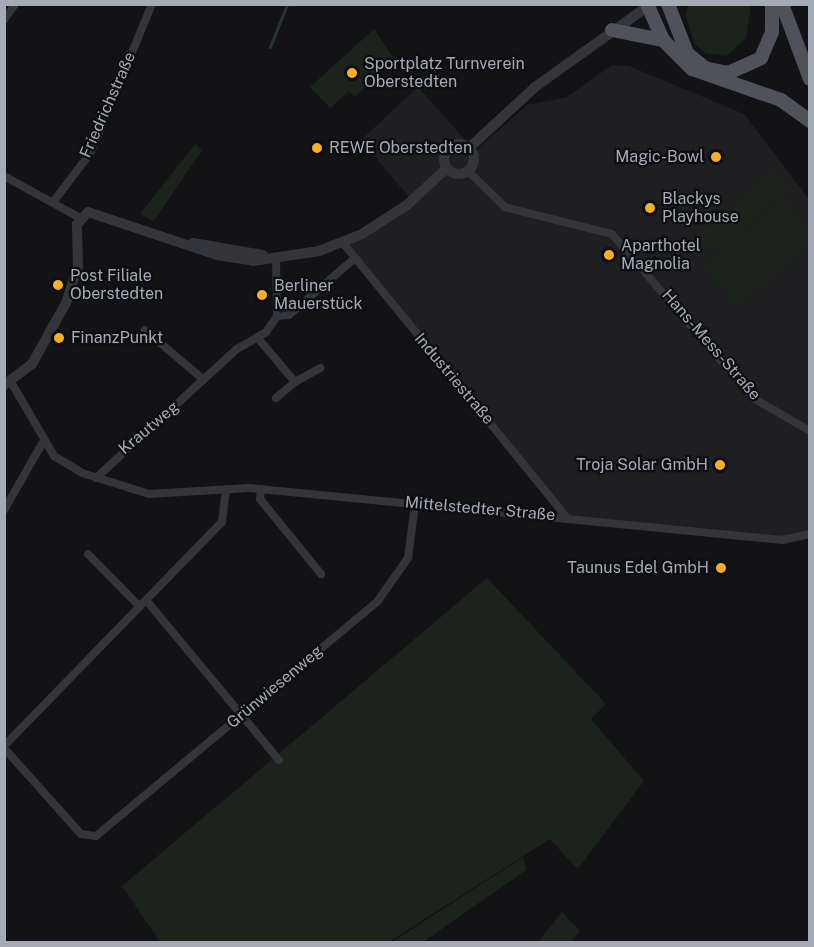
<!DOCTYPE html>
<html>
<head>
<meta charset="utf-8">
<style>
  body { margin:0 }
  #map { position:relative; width:814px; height:947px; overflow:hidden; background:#131315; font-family:"Public Sans",sans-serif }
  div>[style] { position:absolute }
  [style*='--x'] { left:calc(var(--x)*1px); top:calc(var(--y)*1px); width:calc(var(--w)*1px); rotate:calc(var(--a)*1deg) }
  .built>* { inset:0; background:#1f1f22 }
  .green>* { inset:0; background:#1b231c }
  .stream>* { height:3px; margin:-1.5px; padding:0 1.5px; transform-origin:1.5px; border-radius:1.5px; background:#293239 }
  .minor>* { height:8px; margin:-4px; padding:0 4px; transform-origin:4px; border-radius:4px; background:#34353a }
  .tertiary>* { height:10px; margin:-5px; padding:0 5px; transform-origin:5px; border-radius:5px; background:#34353a }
  .tertiary>.ring { margin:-5px; padding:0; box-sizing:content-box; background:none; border:10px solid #34353a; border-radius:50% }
  .primary>* { height:14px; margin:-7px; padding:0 7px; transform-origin:7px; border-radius:7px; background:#505259 }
  .dots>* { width:16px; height:16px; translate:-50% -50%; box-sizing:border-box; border:3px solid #0e0e10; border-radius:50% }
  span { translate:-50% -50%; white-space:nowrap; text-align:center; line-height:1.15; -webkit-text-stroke:4.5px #0e0e10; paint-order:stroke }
  .poi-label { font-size:16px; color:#a4aab6 }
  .left { translate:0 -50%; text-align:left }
  .right { translate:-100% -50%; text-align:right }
  .street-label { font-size:16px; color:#a4aab6 }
  .frame { position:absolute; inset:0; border:6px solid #a4aab6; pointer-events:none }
</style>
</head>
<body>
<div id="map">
  <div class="built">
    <div style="clip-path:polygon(612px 65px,629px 66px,744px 114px,809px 199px,809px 536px,791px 540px,571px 518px,343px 243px,412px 201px,361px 140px,418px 87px,475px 151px,527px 105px,567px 97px)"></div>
  </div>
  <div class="green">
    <div style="clip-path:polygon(689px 5px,751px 5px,746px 38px,727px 56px,705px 53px,695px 44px,685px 14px)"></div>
    <div style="clip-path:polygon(374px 29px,394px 59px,355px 97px,349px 91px,330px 108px,310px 87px)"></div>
    <div style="clip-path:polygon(195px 144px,202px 150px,154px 221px,140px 214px)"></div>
    <div style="clip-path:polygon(775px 168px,791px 187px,713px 254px,697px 235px)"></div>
    <div style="clip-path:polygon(784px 198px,809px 228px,809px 245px,737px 307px,703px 267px)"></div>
    <div style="clip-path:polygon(487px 578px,606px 704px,591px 719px,644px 781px,580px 866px,576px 868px,550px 839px,389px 942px,160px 942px,122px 886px)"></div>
    <div style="clip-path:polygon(523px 857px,526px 870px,423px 942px,392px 942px)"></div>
    <div style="clip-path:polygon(562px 912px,580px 931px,572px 942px,538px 942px)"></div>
  </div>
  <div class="stream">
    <div style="--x:270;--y:47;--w:46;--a:-68.4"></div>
  </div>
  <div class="minor">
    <div style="--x:4;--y:20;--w:19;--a:-55"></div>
    <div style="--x:468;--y:171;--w:52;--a:44.2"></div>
    <div style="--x:505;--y:207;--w:110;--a:14.2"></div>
    <div style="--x:612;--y:234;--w:216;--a:49.3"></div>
    <div style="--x:753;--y:398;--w:66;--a:30.1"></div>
    <div style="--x:4;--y:176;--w:87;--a:28.9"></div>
    <div style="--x:54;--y:201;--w:61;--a:-52.9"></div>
    <div style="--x:91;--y:152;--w:160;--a:-67.6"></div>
    <div style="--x:343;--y:243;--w:351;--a:50.8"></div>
    <div style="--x:276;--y:257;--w:59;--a:89"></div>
    <div style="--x:145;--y:330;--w:77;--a:40.3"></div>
    <div style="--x:257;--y:337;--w:59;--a:49.8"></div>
    <div style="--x:295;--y:382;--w:25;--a:140"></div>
    <div style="--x:11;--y:382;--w:86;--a:59.8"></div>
    <div style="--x:54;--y:456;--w:33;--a:31"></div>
    <div style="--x:82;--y:473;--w:70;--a:17.4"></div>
    <div style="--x:149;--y:494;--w:100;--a:-3.4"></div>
    <div style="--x:249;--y:488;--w:536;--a:5.57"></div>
    <div style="--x:782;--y:540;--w:29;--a:-12"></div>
    <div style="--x:295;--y:382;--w:29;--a:-29"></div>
    <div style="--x:96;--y:478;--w:191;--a:-42.5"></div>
    <div style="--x:237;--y:349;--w:34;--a:-30"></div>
    <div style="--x:266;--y:332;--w:19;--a:-55"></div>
    <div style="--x:277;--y:316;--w:12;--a:-5"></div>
    <div style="--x:289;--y:315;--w:87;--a:-40.8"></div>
    <div style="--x:261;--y:489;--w:10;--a:96"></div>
    <div style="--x:260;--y:499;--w:97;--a:50.9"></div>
    <div style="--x:4;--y:510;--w:76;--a:-60.1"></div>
    <div style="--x:88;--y:554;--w:74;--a:45.5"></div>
    <div style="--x:146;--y:600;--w:208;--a:50.3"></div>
    <div style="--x:4;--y:746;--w:313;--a:-45.8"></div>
    <div style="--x:222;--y:522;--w:33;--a:-83"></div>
    <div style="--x:4;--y:748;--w:115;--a:48.2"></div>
    <div style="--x:81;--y:834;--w:15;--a:8"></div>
    <div style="--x:96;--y:836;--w:366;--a:-39.8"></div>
    <div style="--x:377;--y:602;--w:54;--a:-54.8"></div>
    <div style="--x:408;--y:558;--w:54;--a:-82.6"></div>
  </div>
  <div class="tertiary">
    <div class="ring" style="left:444px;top:144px;width:20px;height:20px"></div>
    <div style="--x:469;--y:148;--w:90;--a:-42.7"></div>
    <div style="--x:535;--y:87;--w:139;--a:-35.6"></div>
    <div style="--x:193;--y:243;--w:71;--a:9.7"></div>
    <div style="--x:4;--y:385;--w:35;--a:-37"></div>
    <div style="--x:32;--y:364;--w:70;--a:-60.9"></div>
    <div style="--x:66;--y:303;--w:39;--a:-72"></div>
    <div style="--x:78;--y:266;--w:42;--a:-91.4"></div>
    <div style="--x:77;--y:224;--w:16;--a:-47"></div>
    <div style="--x:88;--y:212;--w:136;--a:18.4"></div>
    <div style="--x:217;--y:255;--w:36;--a:9"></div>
    <div style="--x:253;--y:261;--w:67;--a:-8.6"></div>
    <div style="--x:319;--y:251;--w:46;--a:-21.6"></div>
    <div style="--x:362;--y:234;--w:54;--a:-32.8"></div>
    <div style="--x:407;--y:205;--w:54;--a:-42.8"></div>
  </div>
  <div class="primary">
    <div style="--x:668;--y:4;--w:53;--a:68.8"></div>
    <div style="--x:687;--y:53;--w:23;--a:40"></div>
    <div style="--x:705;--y:68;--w:24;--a:12"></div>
    <div style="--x:728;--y:73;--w:36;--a:-24"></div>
    <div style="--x:761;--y:58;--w:28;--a:-67"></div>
    <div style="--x:772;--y:32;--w:28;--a:-90"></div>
    <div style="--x:782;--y:4;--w:80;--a:69.5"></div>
    <div style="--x:648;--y:6;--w:37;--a:66"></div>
    <div style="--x:663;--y:40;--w:41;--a:45"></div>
    <div style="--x:692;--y:69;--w:94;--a:19.2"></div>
    <div style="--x:781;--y:100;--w:36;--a:36"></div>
    <div style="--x:612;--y:30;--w:52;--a:11.1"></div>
  </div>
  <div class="dots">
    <div style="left:352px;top:73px;background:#f8af28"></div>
    <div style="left:317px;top:148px;background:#f8af28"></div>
    <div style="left:716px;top:157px;background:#f8af28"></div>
    <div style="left:650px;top:208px;background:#f8af28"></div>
    <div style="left:609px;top:255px;background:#f8af28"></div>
    <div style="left:58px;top:285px;background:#f8af28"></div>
    <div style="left:262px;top:295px;background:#f8af28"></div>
    <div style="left:59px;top:338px;background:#f8af28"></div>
    <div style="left:720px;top:465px;background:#f8af28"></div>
    <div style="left:721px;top:568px;background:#f8af28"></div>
  </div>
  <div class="poi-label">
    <span class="left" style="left:364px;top:73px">Sportplatz Turnverein<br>Oberstedten</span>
    <span class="left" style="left:329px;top:148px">REWE Oberstedten</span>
    <span class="right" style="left:704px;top:157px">Magic-Bowl</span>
    <span class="left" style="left:662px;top:208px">Blackys<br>Playhouse</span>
    <span class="left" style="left:621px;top:255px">Aparthotel<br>Magnolia</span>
    <span class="left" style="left:70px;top:285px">Post Filiale<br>Oberstedten</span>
    <span class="left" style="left:274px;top:295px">Berliner<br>Mauerstück</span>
    <span class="left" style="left:71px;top:338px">FinanzPunkt</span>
    <span class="right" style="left:708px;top:465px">Troja Solar GmbH</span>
    <span class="right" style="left:709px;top:568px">Taunus Edel GmbH</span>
  </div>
  <div class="street-label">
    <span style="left:108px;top:105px;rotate:-66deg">Friedrichstraße</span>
    <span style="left:711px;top:345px;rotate:49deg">Hans-Mess-Straße</span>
    <span style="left:454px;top:379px;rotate:50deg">Industriestraße</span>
    <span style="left:149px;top:428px;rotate:-40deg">Krautweg</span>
    <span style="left:480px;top:509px;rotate:5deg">Mittelstedter Straße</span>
    <span style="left:275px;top:687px;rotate:-40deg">Grünwiesenweg</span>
  </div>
  <div class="frame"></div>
</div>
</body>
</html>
